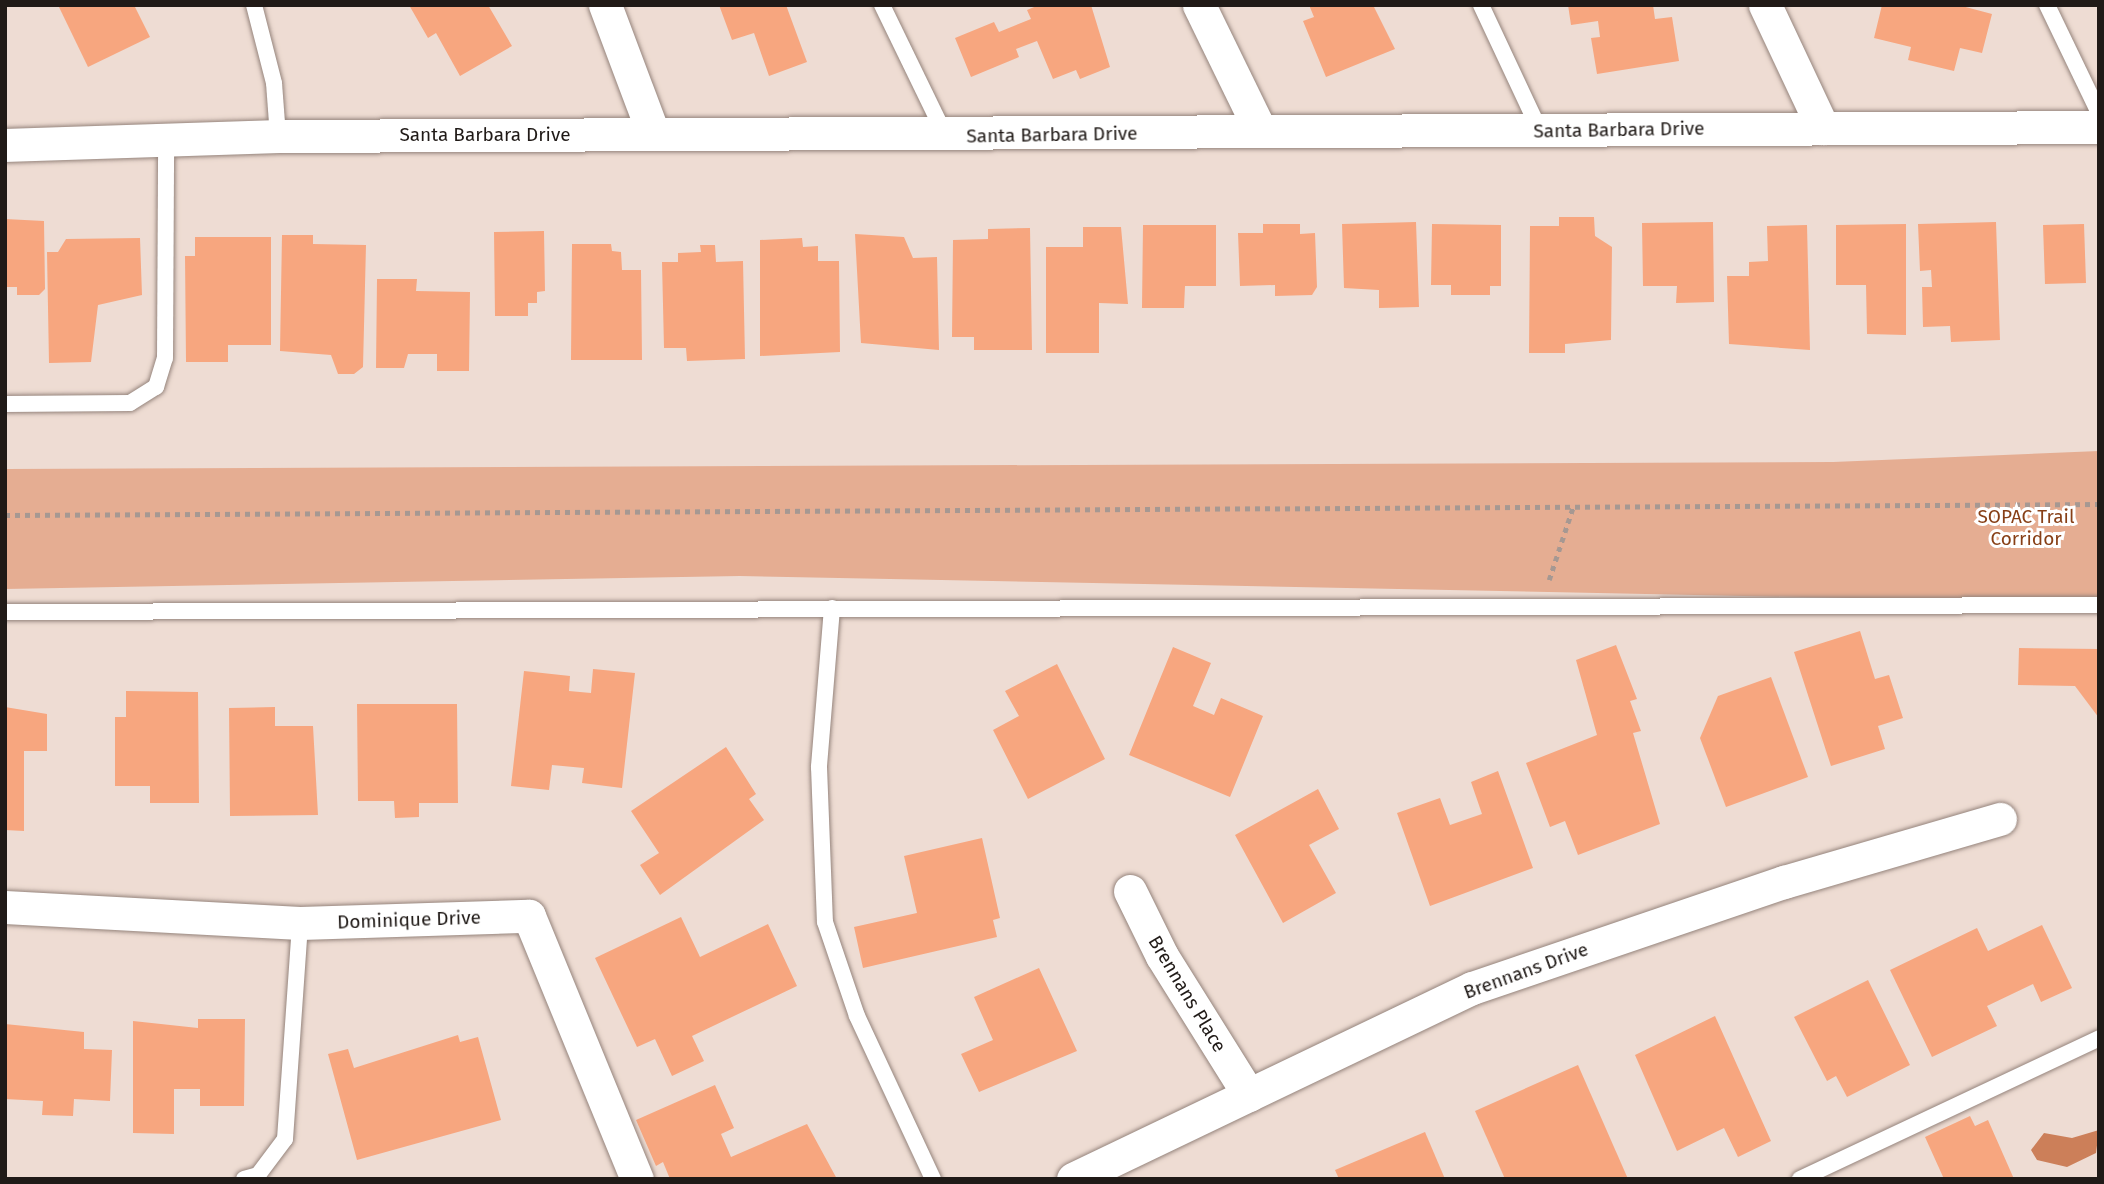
<!DOCTYPE html>
<html>
<head>
<meta charset="utf-8">
<style>
  body { margin:0 }
  #map { position:relative; width:2104px; height:1184px; overflow:hidden; background:#eedcd3; font-family:"Fira Sans",sans-serif }
  div>[style] { position:absolute }
  [style*='--x'] { left:calc(var(--x)*1px); top:calc(var(--y)*1px); width:calc(var(--w)*1px); rotate:calc(var(--a)*1deg) }
  .green>* { inset:0; background:#e5ad92 }
  .water>* { inset:0; background:#cc7f59 }
  .building>* { inset:0; background:#f7a67f }
  .path>* { height:4.5px; margin-top:-2.25px; transform-origin:0; background:repeating-linear-gradient(90deg,#a69892 0 5px,transparent 0 10px) }
  .roads { filter:drop-shadow(0 0 2px #95847c) drop-shadow(0 0 2px #95847c) }
  .service>* { height:16px; margin:-8px; padding:0 8px; transform-origin:8px; border-radius:8px; background:#fff }
  .minor>* { height:33px; margin:-16.5px; padding:0 16.5px; transform-origin:16.5px; border-radius:16.5px; background:#fff }
  span { translate:-50% -50%; white-space:nowrap; text-align:center; line-height:1.15; -webkit-text-stroke:6px #fff; paint-order:stroke }
  .street-label { font-size:19px; color:#201a17 }
  .park-label { font-size:19px; color:#873f16 }
  .frame { position:absolute; inset:0; border:7px solid #201a17; pointer-events:none }
</style>
</head>
<body>
<div id="map">
  <div class="green">
    <div style="clip-path:polygon(2099px 451px,2099px 603px,740px 576px,5px 589px,5px 469px,1833px 462px)"></div>
  </div>
  <div class="water">
    <div style="clip-path:polygon(2099px 1130px,2096px 1153px,2067px 1167px,2037px 1160px,2031px 1150px,2044px 1133px,2072px 1138px)"></div>
  </div>
  <div class="building">
    <div style="clip-path:polygon(58px 5px,134px 5px,150px 37px,88px 67px)"></div>
    <div style="clip-path:polygon(409px 5px,488px 5px,512px 46px,460px 76px,436px 33px,428px 38px)"></div>
    <div style="clip-path:polygon(719px 5px,786px 5px,807px 62px,769px 76px,754px 33px,732px 40px)"></div>
    <div style="clip-path:polygon(1039px 5px,1091px 5px,1110px 67px,1080px 79px,1076px 70px,1053px 79px,1037px 41px,1016px 49px,1019px 57px,971px 77px,955px 38px,994px 22px,999px 32px,1031px 19px,1027px 10px)"></div>
    <div style="clip-path:polygon(1309px 5px,1373px 5px,1395px 49px,1326px 77px,1303px 21px,1314px 17px)"></div>
    <div style="clip-path:polygon(1568px 5px,1653px 5px,1655px 19px,1672px 17px,1679px 61px,1597px 74px,1591px 38px,1600px 37px,1598px 21px,1571px 25px)"></div>
    <div style="clip-path:polygon(1882px 5px,1958px 5px,1992px 14px,1982px 53px,1960px 48px,1954px 71px,1908px 60px,1911px 47px,1874px 38px)"></div>
    <div style="clip-path:polygon(1559px 217px,1594px 217px,1595px 236px,1612px 247px,1611px 340px,1565px 344px,1565px 353px,1529px 353px,1530px 226px,1559px 226px)"></div>
    <div style="clip-path:polygon(5px 219px,44px 221px,45px 289px,39px 295px,17px 295px,17px 287px,5px 287px)"></div>
    <div style="clip-path:polygon(1416px 222px,1419px 307px,1379px 308px,1379px 290px,1344px 288px,1342px 224px)"></div>
    <div style="clip-path:polygon(1713px 222px,1714px 302px,1676px 303px,1677px 286px,1643px 286px,1642px 223px)"></div>
    <div style="clip-path:polygon(1996px 222px,2000px 340px,1951px 342px,1950px 326px,1923px 327px,1922px 287px,1932px 287px,1931px 270px,1920px 271px,1918px 224px)"></div>
    <div style="clip-path:polygon(1263px 224px,1300px 224px,1300px 234px,1315px 233px,1317px 287px,1312px 295px,1275px 296px,1275px 285px,1240px 286px,1238px 233px,1263px 233px)"></div>
    <div style="clip-path:polygon(1432px 224px,1501px 225px,1501px 286px,1490px 286px,1490px 295px,1451px 295px,1451px 285px,1431px 285px)"></div>
    <div style="clip-path:polygon(1906px 224px,1906px 335px,1867px 334px,1866px 285px,1836px 285px,1836px 225px)"></div>
    <div style="clip-path:polygon(2084px 224px,2086px 283px,2045px 284px,2043px 225px)"></div>
    <div style="clip-path:polygon(1143px 225px,1216px 225px,1216px 286px,1185px 286px,1184px 308px,1142px 308px)"></div>
    <div style="clip-path:polygon(1807px 225px,1810px 350px,1729px 344px,1727px 276px,1749px 276px,1749px 262px,1768px 261px,1767px 226px)"></div>
    <div style="clip-path:polygon(1083px 227px,1121px 227px,1128px 304px,1099px 303px,1099px 353px,1046px 353px,1046px 247px,1083px 247px)"></div>
    <div style="clip-path:polygon(1030px 228px,1032px 350px,974px 350px,974px 337px,952px 337px,953px 240px,988px 239px,988px 229px)"></div>
    <div style="clip-path:polygon(544px 231px,545px 291px,537px 292px,537px 303px,528px 303px,528px 316px,495px 316px,494px 232px)"></div>
    <div style="clip-path:polygon(855px 234px,904px 237px,913px 258px,937px 257px,939px 350px,861px 343px)"></div>
    <div style="clip-path:polygon(282px 235px,313px 235px,313px 244px,366px 245px,363px 367px,354px 374px,338px 374px,331px 355px,280px 351px)"></div>
    <div style="clip-path:polygon(195px 237px,271px 237px,271px 345px,228px 345px,228px 362px,186px 362px,185px 256px,195px 256px)"></div>
    <div style="clip-path:polygon(140px 238px,142px 295px,98px 305px,91px 362px,49px 363px,47px 252px,58px 252px,66px 239px)"></div>
    <div style="clip-path:polygon(802px 238px,803px 247px,818px 246px,818px 261px,839px 261px,840px 352px,760px 356px,760px 240px)"></div>
    <div style="clip-path:polygon(572px 244px,611px 244px,612px 251px,621px 252px,622px 270px,641px 270px,642px 360px,571px 360px)"></div>
    <div style="clip-path:polygon(700px 245px,715px 245px,716px 262px,743px 261px,745px 359px,687px 361px,686px 348px,664px 348px,662px 262px,678px 262px,678px 253px,701px 252px)"></div>
    <div style="clip-path:polygon(377px 279px,417px 279px,416px 291px,470px 292px,469px 371px,437px 371px,437px 354px,408px 354px,404px 368px,376px 368px)"></div>
    <div style="clip-path:polygon(1860px 631px,1875px 679px,1889px 675px,1903px 718px,1878px 726px,1885px 749px,1831px 766px,1794px 652px)"></div>
    <div style="clip-path:polygon(1616px 645px,1637px 699px,1630px 701px,1641px 731px,1633px 733px,1660px 824px,1578px 855px,1565px 821px,1550px 827px,1526px 763px,1597px 735px,1576px 660px)"></div>
    <div style="clip-path:polygon(1173px 647px,1211px 663px,1193px 706px,1214px 715px,1221px 698px,1263px 716px,1230px 797px,1129px 755px)"></div>
    <div style="clip-path:polygon(2019px 648px,2099px 649px,2099px 718px,2075px 686px,2018px 685px)"></div>
    <div style="clip-path:polygon(1057px 664px,1105px 759px,1028px 799px,993px 730px,1019px 716px,1005px 691px)"></div>
    <div style="clip-path:polygon(593px 669px,635px 673px,622px 788px,582px 783px,584px 768px,552px 765px,549px 790px,511px 786px,524px 671px,570px 676px,569px 691px,591px 693px)"></div>
    <div style="clip-path:polygon(1771px 677px,1808px 777px,1726px 807px,1700px 738px,1718px 696px)"></div>
    <div style="clip-path:polygon(126px 691px,198px 692px,199px 803px,150px 803px,150px 786px,115px 786px,115px 717px,126px 717px)"></div>
    <div style="clip-path:polygon(357px 704px,457px 704px,458px 803px,419px 803px,419px 817px,395px 818px,394px 801px,358px 801px)"></div>
    <div style="clip-path:polygon(5px 707px,47px 714px,47px 751px,24px 751px,24px 831px,5px 830px)"></div>
    <div style="clip-path:polygon(275px 707px,275px 726px,313px 726px,318px 815px,230px 816px,229px 708px)"></div>
    <div style="clip-path:polygon(726px 747px,756px 794px,749px 799px,764px 820px,660px 895px,640px 865px,659px 853px,631px 811px)"></div>
    <div style="clip-path:polygon(1498px 771px,1533px 868px,1430px 906px,1397px 813px,1440px 798px,1450px 825px,1482px 814px,1471px 782px)"></div>
    <div style="clip-path:polygon(1318px 789px,1339px 829px,1309px 845px,1336px 893px,1283px 923px,1235px 835px)"></div>
    <div style="clip-path:polygon(982px 838px,1000px 918px,993px 920px,997px 937px,863px 968px,854px 927px,917px 913px,904px 856px)"></div>
    <div style="clip-path:polygon(681px 917px,700px 957px,768px 924px,797px 986px,692px 1036px,704px 1061px,672px 1076px,655px 1039px,637px 1047px,595px 958px)"></div>
    <div style="clip-path:polygon(2042px 925px,2072px 988px,2041px 1002px,2033px 984px,1987px 1006px,1997px 1026px,1932px 1057px,1890px 970px,1977px 928px,1988px 951px)"></div>
    <div style="clip-path:polygon(1039px 968px,1077px 1051px,979px 1092px,961px 1054px,993px 1040px,974px 997px)"></div>
    <div style="clip-path:polygon(1868px 980px,1910px 1065px,1847px 1097px,1836px 1076px,1827px 1081px,1794px 1017px)"></div>
    <div style="clip-path:polygon(1715px 1016px,1771px 1141px,1738px 1157px,1724px 1128px,1677px 1151px,1635px 1055px)"></div>
    <div style="clip-path:polygon(198px 1019px,245px 1019px,244px 1106px,200px 1106px,200px 1089px,174px 1089px,174px 1134px,133px 1133px,133px 1021px,198px 1028px)"></div>
    <div style="clip-path:polygon(5px 1024px,84px 1032px,84px 1049px,112px 1050px,110px 1101px,74px 1099px,73px 1116px,42px 1115px,43px 1101px,5px 1099px)"></div>
    <div style="clip-path:polygon(458px 1035px,460px 1042px,478px 1037px,501px 1120px,357px 1160px,328px 1054px,348px 1049px,354px 1068px)"></div>
    <div style="clip-path:polygon(1578px 1065px,1628px 1179px,1505px 1179px,1475px 1111px)"></div>
    <div style="clip-path:polygon(715px 1085px,734px 1128px,721px 1134px,731px 1157px,807px 1124px,837px 1179px,670px 1179px,663px 1162px,656px 1166px,636px 1120px)"></div>
    <div style="clip-path:polygon(1970px 1116px,1975px 1126px,1988px 1120px,2014px 1179px,1944px 1179px,1925px 1137px)"></div>
    <div style="clip-path:polygon(1425px 1132px,1445px 1179px,1339px 1179px,1335px 1170px)"></div>
  </div>
  <div class="path">
    <div style="--x:5;--y:515;--w:2094;--a:-0.3"></div>
    <div style="--x:1549;--y:580;--w:77;--a:-71.8"></div>
  </div>
  <div class="roads">
    <div class="service">
      <div style="--x:254;--y:5;--w:81;--a:75.6"></div>
      <div style="--x:274;--y:83;--w:53;--a:85.7"></div>
      <div style="--x:882;--y:5;--w:144;--a:64.1"></div>
      <div style="--x:1481;--y:5;--w:139;--a:64.9"></div>
      <div style="--x:2047;--y:5;--w:120;--a:64.3"></div>
      <div style="--x:5;--y:404;--w:125;--a:-0.5"></div>
      <div style="--x:130;--y:403;--w:31;--a:-32"></div>
      <div style="--x:156;--y:387;--w:30;--a:-73"></div>
      <div style="--x:165;--y:358;--w:217;--a:-89.7"></div>
      <div style="--x:832;--y:608;--w:160;--a:94.7"></div>
      <div style="--x:819;--y:767;--w:155;--a:87.8"></div>
      <div style="--x:825;--y:922;--w:99;--a:71.2"></div>
      <div style="--x:857;--y:1016;--w:180;--a:65"></div>
      <div style="--x:5;--y:612;--w:2094;--a:-0.19"></div>
      <div style="--x:244;--y:1179;--w:15;--a:-16"></div>
      <div style="--x:258;--y:1175;--w:45;--a:-53.1"></div>
      <div style="--x:285;--y:1139;--w:217;--a:-86"></div>
      <div style="--x:1800;--y:1179;--w:331;--a:-25.2"></div>
    </div>
    <div class="minor">
      <div style="--x:605;--y:5;--w:137;--a:69.4"></div>
      <div style="--x:1199;--y:5;--w:139;--a:64"></div>
      <div style="--x:1765;--y:5;--w:136;--a:64.8"></div>
      <div style="--x:5;--y:145;--w:273;--a:-1.9"></div>
      <div style="--x:278;--y:136;--w:1821;--a:-0.28"></div>
      <div style="--x:1130;--y:891;--w:72;--a:63.8"></div>
      <div style="--x:1162;--y:956;--w:164;--a:58"></div>
      <div style="--x:5;--y:907;--w:295;--a:3.1"></div>
      <div style="--x:300;--y:923;--w:229;--a:-1.8"></div>
      <div style="--x:529;--y:916;--w:284;--a:67.7"></div>
      <div style="--x:1073;--y:1179;--w:442;--a:-25.6"></div>
      <div style="--x:1472;--y:988;--w:330;--a:-18.8"></div>
      <div style="--x:1784;--y:882;--w:225;--a:-16.3"></div>
    </div>
  </div>
  <div class="street-label">
    <span style="left:1619px;top:130px;rotate:-1deg">Santa Barbara Drive</span>
    <span style="left:485px;top:135px">Santa Barbara Drive</span>
    <span style="left:1052px;top:135px;rotate:-1deg">Santa Barbara Drive</span>
    <span style="left:409px;top:920px;rotate:-2deg">Dominique Drive</span>
    <span style="left:1526px;top:971px;rotate:-20deg">Brennans Drive</span>
    <span style="left:1187px;top:994px;rotate:59deg">Brennans Place</span>
  </div>
  <div class="park-label">
    <span style="left:2026px;top:528px">SOPAC Trail<br>Corridor</span>
  </div>
  <div class="frame"></div>
</div>
</body>
</html>
